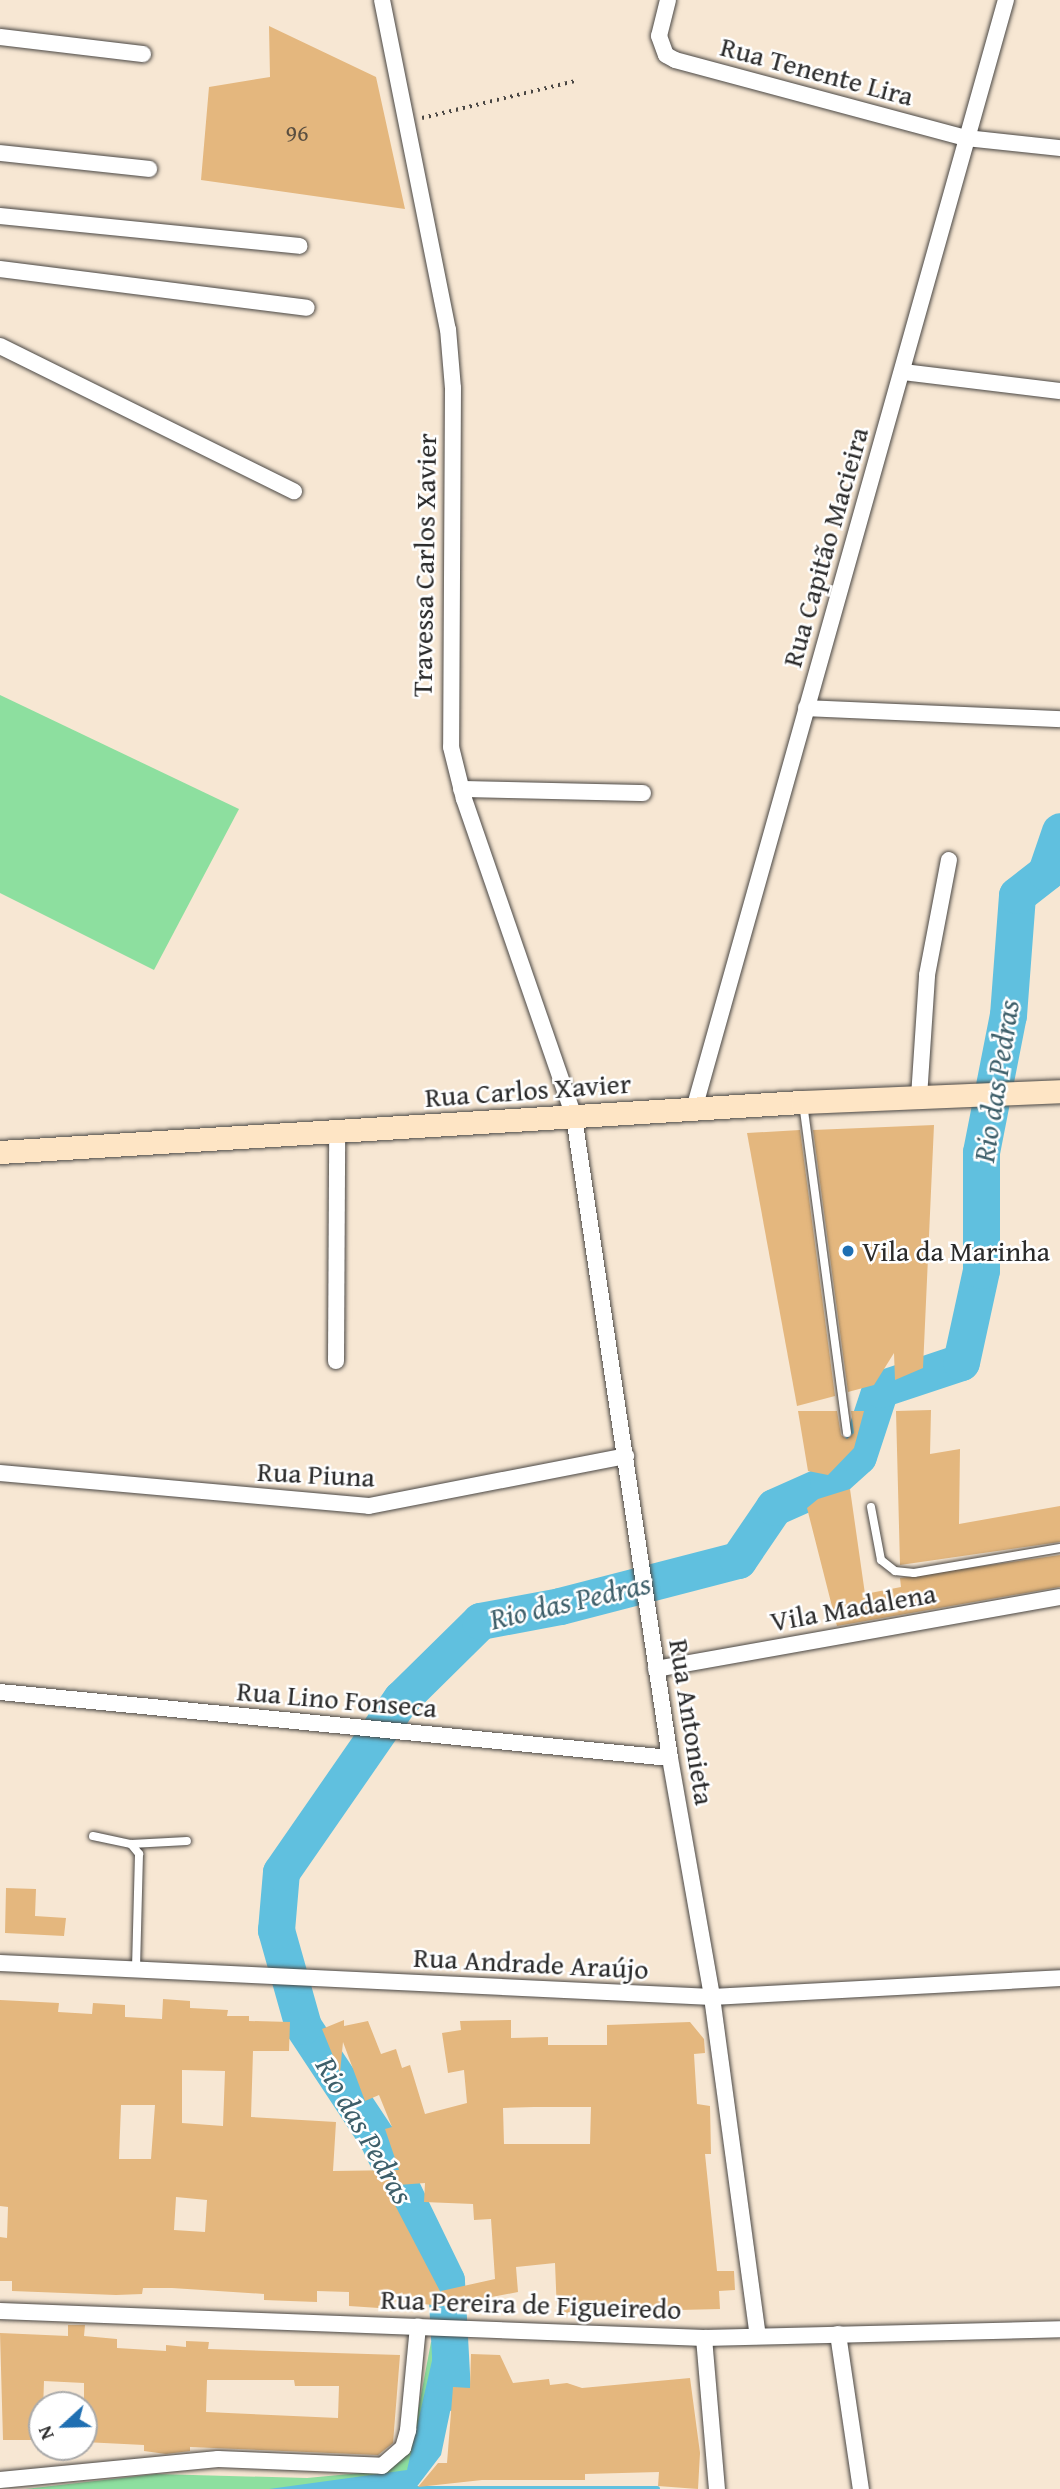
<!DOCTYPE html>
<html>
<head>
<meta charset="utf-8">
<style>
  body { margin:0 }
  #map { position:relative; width:1060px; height:2489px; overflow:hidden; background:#f7e7d3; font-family:"Gentium Book Plus",serif }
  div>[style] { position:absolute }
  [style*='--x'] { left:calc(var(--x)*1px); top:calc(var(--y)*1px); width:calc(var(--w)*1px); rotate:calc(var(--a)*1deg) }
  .green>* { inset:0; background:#8ddf9f }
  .water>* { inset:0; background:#60c0df }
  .stream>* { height:6px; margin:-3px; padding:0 3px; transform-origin:3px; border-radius:3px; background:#60c0df }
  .river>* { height:37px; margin:-18.5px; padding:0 18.5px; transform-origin:18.5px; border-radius:18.5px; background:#60c0df }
  .building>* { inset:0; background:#e4b77e }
  .path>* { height:3.5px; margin-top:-1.75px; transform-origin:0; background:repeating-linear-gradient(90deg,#4a4744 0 2px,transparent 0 7px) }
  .roads { filter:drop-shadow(0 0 2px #4a4744) drop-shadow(0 0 2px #4a4744) }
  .lane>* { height:8px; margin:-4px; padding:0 4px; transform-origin:4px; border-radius:4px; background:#fff }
  .street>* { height:16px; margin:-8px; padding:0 8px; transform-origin:8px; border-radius:8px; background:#fff }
  .secondary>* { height:23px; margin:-11.5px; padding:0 11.5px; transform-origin:11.5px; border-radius:11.5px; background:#fee5c5 }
  .dots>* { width:19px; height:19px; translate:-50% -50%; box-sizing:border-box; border:4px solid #fff; border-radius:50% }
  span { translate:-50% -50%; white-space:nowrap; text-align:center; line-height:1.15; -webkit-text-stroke:5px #fff; paint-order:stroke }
  .number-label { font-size:24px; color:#594e40 }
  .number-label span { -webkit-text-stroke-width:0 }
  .street-label { font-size:28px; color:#2b2b2b }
  .poi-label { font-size:28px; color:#2b2b2b }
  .left { translate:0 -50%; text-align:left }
  .water-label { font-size:30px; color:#3e5f6a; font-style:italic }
  .north { position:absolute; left:28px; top:2391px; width:70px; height:70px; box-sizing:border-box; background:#fff; border:2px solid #aaa; border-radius:50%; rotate:248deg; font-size:19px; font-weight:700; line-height:28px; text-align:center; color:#2b2b2b }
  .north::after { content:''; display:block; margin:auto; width:24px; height:32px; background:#1f6fb2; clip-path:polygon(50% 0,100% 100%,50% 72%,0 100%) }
</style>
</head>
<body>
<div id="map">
  <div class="green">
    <div style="clip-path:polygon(0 695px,239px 809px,154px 970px,0 893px)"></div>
    <div style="clip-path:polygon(431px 2342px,447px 2344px,425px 2455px,385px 2489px,25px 2489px,156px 2474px,307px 2478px,382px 2471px,410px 2453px)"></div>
  </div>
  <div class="water">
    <div style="clip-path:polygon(436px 2343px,464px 2345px,441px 2455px,415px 2489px,269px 2489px,407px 2470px)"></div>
  </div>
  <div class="stream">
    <div style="--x:410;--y:2489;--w:247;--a:0"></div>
  </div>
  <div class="river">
    <div style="--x:452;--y:2392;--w:112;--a:-93.1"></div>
    <div style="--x:446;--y:2280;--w:158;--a:-115.9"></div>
    <div style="--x:377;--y:2138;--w:134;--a:-123.5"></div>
    <div style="--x:303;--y:2026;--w:100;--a:-105.7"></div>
    <div style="--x:276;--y:1930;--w:58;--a:-85.1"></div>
    <div style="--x:281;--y:1872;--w:211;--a:-55.3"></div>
    <div style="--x:401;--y:1699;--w:111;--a:-44.6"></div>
    <div style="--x:480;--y:1621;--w:81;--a:-10.6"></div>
    <div style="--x:560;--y:1606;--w:184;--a:-14.5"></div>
    <div style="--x:738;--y:1560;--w:64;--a:-55.8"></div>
    <div style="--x:774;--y:1507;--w:59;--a:-24"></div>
    <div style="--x:828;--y:1483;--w:40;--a:-42"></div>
    <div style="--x:858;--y:1456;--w:71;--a:-71.8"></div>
    <div style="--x:880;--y:1389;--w:85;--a:-18.4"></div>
    <div style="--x:961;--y:1362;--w:94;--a:-77.7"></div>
    <div style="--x:981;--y:1270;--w:118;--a:-90"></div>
    <div style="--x:981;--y:1152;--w:140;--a:-78.9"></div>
    <div style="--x:1008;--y:1015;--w:120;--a:-85.7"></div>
    <div style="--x:1017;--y:895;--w:37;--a:-38"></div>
    <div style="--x:1046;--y:872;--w:43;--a:-71.1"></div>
  </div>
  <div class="building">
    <div style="clip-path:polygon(269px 26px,376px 77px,405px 209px,201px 180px,209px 87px,270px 77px)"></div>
    <div style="clip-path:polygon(934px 1125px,923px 1368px,895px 1380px,894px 1353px,874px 1385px,848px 1392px,813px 1130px)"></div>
    <div style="clip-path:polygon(800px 1130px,835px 1396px,797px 1406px,747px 1133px)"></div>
    <div style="clip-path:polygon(931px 1410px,930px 1454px,960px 1449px,959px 1524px,1060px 1506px,1060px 1542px,900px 1565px,896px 1411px)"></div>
    <div style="clip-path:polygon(798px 1411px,837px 1411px,841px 1435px,847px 1439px,854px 1433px,851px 1411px,864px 1411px,854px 1448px,828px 1475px,808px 1471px)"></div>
    <div style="clip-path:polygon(850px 1489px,865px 1594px,901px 1587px,900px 1578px,1060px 1555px,1060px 1587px,837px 1626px,807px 1508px,818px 1499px)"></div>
    <div style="clip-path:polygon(6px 1888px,36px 1889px,35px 1916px,66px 1918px,64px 1936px,5px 1933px)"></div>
    <div style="clip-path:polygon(evenodd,163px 1999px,190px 2001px,190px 2008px,228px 2010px,227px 2016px,249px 2016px,249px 2021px,290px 2022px,289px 2051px,253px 2051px,251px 2117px,336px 2122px,333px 2171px,399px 2170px,385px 2129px,392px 2127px,379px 2095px,365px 2101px,343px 2042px,340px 2073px,322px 2029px,344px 2020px,344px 2026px,368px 2021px,381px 2054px,396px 2049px,402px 2068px,410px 2065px,425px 2114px,467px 2103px,464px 2070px,448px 2073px,442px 2033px,461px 2030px,460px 2021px,511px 2020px,511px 2038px,548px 2037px,548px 2045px,607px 2045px,607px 2025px,690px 2022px,704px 2039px,705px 2053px,694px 2054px,697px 2104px,710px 2106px,711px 2154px,705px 2154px,717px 2271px,734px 2271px,735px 2290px,719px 2291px,720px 2309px,557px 2313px,555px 2263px,516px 2267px,518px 2292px,444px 2306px,380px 2300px,379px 2308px,349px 2306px,349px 2292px,317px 2291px,317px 2302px,264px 2300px,264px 2294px,172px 2288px,143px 2288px,142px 2294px,116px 2295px,12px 2291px,12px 2281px,0 2281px,0 2237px,7px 2238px,8px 2207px,0 2206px,0 2000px,59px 2003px,58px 2012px,92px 2014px,93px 2003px,125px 2005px,125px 2017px,162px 2019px,163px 1999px,182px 2070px,225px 2071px,223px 2126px,182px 2123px,182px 2070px,163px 1999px,121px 2105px,155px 2105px,151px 2159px,119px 2159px,121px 2105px,163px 1999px,534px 2107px,591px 2107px,590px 2144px,504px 2144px,503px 2108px,534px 2107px,163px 1999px,425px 2183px,424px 2202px,473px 2204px,474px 2220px,491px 2219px,495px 2279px,441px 2291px,442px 2295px,385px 2186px,425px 2183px,163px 1999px,176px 2197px,207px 2200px,205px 2232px,174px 2230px,176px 2197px)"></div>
    <div style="clip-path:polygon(evenodd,68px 2325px,85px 2325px,84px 2336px,117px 2339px,117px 2348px,166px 2351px,166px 2345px,186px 2347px,186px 2341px,209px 2342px,208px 2349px,400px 2355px,393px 2443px,378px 2455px,190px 2447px,190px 2451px,166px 2454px,144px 2451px,144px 2445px,84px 2442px,84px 2383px,44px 2381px,42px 2440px,3px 2440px,0 2333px,68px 2336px,68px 2325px,207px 2380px,294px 2380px,295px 2386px,339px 2386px,338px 2418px,206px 2412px,207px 2380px)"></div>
    <div style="clip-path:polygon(471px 2354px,500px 2355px,513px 2383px,549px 2379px,550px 2385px,567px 2383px,582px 2388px,690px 2378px,700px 2453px,698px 2489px,658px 2486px,659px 2472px,585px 2474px,585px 2480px,482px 2480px,418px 2487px,438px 2463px,447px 2463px,453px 2387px,470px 2388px)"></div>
  </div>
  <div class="path">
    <div style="--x:422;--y:118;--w:157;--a:-13.6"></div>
  </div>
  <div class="roads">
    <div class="lane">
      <div style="--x:803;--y:1103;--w:333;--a:82.4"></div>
      <div style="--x:871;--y:1507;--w:54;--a:79.3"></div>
      <div style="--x:881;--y:1560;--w:18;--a:38"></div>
      <div style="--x:895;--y:1571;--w:19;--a:6"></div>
      <div style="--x:914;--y:1573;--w:148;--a:-9.7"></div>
      <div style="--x:93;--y:1836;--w:39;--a:12"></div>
      <div style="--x:131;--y:1844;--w:13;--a:51"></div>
      <div style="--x:139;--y:1854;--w:116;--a:91.5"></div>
      <div style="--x:131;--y:1844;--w:56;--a:-3.1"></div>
    </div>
    <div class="street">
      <div style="--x:382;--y:0;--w:336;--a:78.7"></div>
      <div style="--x:448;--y:329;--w:59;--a:85.2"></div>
      <div style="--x:453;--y:388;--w:359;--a:90.3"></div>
      <div style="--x:451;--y:747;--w:54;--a:76"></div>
      <div style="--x:464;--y:799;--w:336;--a:70.9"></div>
      <div style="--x:574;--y:1117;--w:648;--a:81.48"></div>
      <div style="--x:670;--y:1758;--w:243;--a:80"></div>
      <div style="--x:712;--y:1997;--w:342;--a:82.3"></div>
      <div style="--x:668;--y:0;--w:37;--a:104"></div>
      <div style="--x:659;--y:36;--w:20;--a:70"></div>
      <div style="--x:666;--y:55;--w:10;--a:29"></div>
      <div style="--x:675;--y:60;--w:301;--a:15"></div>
      <div style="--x:966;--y:138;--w:95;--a:6.1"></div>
      <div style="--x:0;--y:37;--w:144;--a:6.8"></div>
      <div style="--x:0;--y:153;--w:150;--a:6.1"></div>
      <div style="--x:0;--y:216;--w:301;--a:5.7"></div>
      <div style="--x:0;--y:269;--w:309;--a:7.2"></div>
      <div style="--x:0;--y:346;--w:328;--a:26.3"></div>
      <div style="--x:903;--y:372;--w:158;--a:6.9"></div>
      <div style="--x:806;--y:708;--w:254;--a:2.5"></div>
      <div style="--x:461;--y:789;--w:182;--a:1.3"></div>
      <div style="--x:919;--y:1097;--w:122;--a:-86.2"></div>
      <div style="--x:927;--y:975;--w:117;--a:-79.2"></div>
      <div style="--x:694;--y:1109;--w:1152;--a:-74.29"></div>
      <div style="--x:336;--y:1361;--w:229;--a:-89.7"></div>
      <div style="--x:0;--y:1473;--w:370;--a:5.1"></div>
      <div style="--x:369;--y:1506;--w:262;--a:-11"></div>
      <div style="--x:656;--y:1669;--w:410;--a:-10.1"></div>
      <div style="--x:0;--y:1692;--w:673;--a:5.63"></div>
      <div style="--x:0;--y:1963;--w:713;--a:2.73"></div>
      <div style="--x:712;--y:1997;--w:349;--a:-3.1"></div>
      <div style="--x:0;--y:2311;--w:705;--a:2.2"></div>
      <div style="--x:704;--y:2338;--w:356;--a:-1.4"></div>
      <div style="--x:838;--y:2334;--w:157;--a:81.6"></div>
      <div style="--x:704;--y:2338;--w:152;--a:85.1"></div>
      <div style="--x:0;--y:2480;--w:219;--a:-5.5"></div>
      <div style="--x:218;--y:2459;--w:164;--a:2.4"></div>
      <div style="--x:382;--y:2466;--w:28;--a:-41"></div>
      <div style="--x:403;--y:2448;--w:19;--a:-74"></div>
      <div style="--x:408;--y:2430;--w:104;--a:-84.5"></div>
    </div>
    <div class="secondary">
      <div style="--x:0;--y:1152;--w:804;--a:-3.57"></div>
      <div style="--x:802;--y:1102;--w:258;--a:-2.4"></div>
    </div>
  </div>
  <div class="dots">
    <div style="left:848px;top:1251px;background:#1f6fb2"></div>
  </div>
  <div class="number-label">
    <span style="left:297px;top:133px">96</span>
  </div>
  <div class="street-label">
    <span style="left:817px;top:71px;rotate:15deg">Rua Tenente Lira</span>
    <span style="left:825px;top:547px;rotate:-74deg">Rua Capitão Macieira</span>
    <span style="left:424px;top:565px;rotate:-89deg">Travessa Carlos Xavier</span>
    <span style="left:528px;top:1090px;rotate:-4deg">Rua Carlos Xavier</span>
    <span style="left:316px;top:1474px;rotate:3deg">Rua Piuna</span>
    <span style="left:853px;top:1607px;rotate:-10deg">Vila Madalena</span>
    <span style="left:337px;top:1699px;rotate:5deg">Rua Lino Fonseca</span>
    <span style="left:692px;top:1722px;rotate:81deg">Rua Antonieta</span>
    <span style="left:531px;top:1963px;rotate:3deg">Rua Andrade Araújo</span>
    <span style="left:531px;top:2304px;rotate:2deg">Rua Pereira de Figueiredo</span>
  </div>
  <div class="poi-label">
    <span class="left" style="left:862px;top:1251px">Vila da Marinha</span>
  </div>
  <div class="water-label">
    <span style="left:996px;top:1081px;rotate:-81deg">Rio das Pedras</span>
    <span style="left:570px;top:1601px;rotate:-13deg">Rio das Pedras</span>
    <span style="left:365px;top:2130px;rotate:60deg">Rio das Pedras</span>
  </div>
  <div class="north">N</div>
</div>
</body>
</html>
